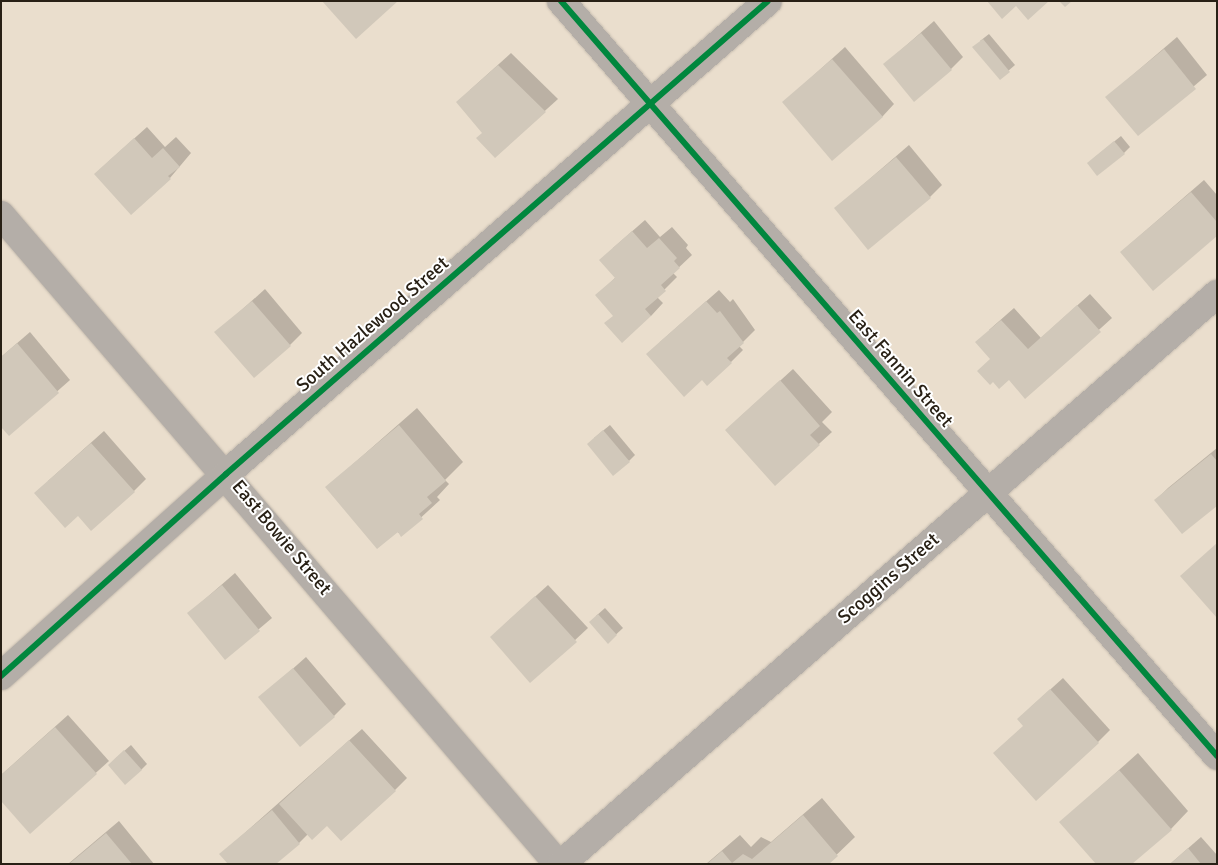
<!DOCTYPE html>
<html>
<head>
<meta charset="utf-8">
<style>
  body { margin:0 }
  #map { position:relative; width:1218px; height:865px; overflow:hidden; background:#eadecd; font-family:Signika,sans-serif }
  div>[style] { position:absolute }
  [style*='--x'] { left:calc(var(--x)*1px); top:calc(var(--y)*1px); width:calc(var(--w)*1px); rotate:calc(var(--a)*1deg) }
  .shadow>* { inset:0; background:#0003 }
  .building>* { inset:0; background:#d1c8ba }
  .roads { filter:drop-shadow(0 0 1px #c5bbae) drop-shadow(0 0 1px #c5bbae) }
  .street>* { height:28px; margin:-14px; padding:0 14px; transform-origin:14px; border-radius:14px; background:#b4aea8 }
  .cycleway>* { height:6px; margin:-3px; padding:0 3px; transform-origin:3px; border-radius:3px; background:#00873e }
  span { translate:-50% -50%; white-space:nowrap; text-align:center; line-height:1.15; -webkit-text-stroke:4px #fff; paint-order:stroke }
  .street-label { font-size:19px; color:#282015 }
  .frame { position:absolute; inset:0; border:2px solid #282015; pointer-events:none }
</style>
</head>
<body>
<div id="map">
  <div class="shadow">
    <div style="clip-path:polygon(934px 21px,963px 57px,951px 69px,884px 65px)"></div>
    <div style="clip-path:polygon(989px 34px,1015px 65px,1000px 78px,980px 41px)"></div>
    <div style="clip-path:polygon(1177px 37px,1207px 75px,1138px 134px,1107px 97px)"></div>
    <div style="clip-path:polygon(845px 47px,894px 104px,882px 117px,784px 102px)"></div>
    <div style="clip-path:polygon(511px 53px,558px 99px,495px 156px,470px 90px)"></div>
    <div style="clip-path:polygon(147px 127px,165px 147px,176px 137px,191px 153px,170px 178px,108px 162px)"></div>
    <div style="clip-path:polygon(1121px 136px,1130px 147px,1124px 153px,1094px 158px)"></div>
    <div style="clip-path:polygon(909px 145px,942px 185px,930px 197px,836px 208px)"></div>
    <div style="clip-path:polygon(1204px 180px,1217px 195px,1217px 235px,1121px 252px)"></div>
    <div style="clip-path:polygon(645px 220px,660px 237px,672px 227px,688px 245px,686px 248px,692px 255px,673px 273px,677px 277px,657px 297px,663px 303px,651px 316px,614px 315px,597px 295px,616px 277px,613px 248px)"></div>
    <div style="clip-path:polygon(265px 289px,302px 333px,290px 345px,216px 333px)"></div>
    <div style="clip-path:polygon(719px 290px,730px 302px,733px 299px,755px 330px,739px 346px,743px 350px,731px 362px,660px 342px)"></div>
    <div style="clip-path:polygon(1090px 294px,1112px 318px,1025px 397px,991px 359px,989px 330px,1014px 308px,1041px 338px)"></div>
    <div style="clip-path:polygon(30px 332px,70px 380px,9px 434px,1px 426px,1px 357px)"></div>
    <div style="clip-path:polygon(793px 369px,832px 412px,822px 422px,832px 432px,775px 484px,739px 418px)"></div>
    <div style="clip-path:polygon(417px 408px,463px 462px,445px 480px,449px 484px,437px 497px,440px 500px,402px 535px,327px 487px)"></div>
    <div style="clip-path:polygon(610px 425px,635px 455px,629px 461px,594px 438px)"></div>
    <div style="clip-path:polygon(104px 431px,146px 479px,134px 491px,48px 481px)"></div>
    <div style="clip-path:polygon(1217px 448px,1217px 504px,1156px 500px,1168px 488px)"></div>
    <div style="clip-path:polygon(235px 573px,272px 618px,225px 658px,189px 613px)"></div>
    <div style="clip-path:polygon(548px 585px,588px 628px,531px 681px,504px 625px)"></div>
    <div style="clip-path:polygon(605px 608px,623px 628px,608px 642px,596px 616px)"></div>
    <div style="clip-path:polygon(306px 657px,346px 704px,334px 716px,260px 698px)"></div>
    <div style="clip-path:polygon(1063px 678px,1110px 730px,1098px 742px,1024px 726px,1031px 707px)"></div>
    <div style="clip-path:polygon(68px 715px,109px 761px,30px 832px,1px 775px)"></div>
    <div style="clip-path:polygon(362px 729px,407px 778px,395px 790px,308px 834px,299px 843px,221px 854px)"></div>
    <div style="clip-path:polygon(131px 745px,147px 764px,141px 770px,115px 759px)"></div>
    <div style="clip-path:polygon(1138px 753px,1188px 811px,1171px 829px,1061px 822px)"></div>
    <div style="clip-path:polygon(822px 798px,855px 837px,827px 864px,706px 864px,740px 835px,751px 847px,761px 837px,771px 842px)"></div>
    <div style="clip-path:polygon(119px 821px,154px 864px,68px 864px)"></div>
    <div style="clip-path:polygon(1201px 837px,1217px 855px,1217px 864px,1170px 864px)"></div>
  </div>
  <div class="building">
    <div style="clip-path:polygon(322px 1px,398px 1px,356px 39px)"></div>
    <div style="clip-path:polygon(987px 1px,1049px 1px,1028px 20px,1016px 6px,1002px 19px)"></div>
    <div style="clip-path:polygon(1059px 1px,1072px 1px,1065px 7px)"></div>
    <div style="clip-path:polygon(921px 33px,952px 70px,914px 102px,883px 64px)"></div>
    <div style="clip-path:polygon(983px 39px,1010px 72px,1000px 80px,972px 47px)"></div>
    <div style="clip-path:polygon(1164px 49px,1196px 89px,1138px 136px,1105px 97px)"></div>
    <div style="clip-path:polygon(832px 59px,883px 117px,832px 161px,782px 102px)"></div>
    <div style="clip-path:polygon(498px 65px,546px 112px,495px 158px,476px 138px,482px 133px,456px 102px)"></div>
    <div style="clip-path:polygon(134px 138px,152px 158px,163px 148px,180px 167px,168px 176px,171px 179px,131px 215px,94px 174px)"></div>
    <div style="clip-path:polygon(1114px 141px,1125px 154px,1097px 176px,1087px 163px)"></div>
    <div style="clip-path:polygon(896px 157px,931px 198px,868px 250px,834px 208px)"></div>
    <div style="clip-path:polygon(1191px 192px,1217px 222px,1217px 236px,1153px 291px,1120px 252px)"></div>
    <div style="clip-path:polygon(632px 231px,647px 248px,659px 238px,677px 258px,674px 261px,680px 268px,661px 285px,666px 291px,645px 309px,651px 316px,622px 343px,604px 323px,613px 316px,595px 295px,615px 278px,599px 260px)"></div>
    <div style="clip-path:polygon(252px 301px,291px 346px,254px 378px,214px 332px)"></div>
    <div style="clip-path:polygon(706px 301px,717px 313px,720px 311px,744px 343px,727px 358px,732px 363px,707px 386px,702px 380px,684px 397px,646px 354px)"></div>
    <div style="clip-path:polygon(1077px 305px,1101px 332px,1025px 399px,1009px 380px,999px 389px,993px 382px,990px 385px,977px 371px,990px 359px,975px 342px,1001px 320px,1028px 349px)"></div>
    <div style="clip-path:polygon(17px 343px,59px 393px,9px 436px,1px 427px,1px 357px)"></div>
    <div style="clip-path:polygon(780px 380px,820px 426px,810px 435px,820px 445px,775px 486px,725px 430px)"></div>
    <div style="clip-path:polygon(399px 425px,446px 481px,427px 497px,432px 503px,419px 514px,423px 519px,401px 537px,398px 532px,377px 549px,325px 487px)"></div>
    <div style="clip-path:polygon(603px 430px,630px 462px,613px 476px,587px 444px)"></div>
    <div style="clip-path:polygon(91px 443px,135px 492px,91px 531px,78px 516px,65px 528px,34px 493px)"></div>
    <div style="clip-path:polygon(1211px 454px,1217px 461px,1217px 506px,1182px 534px,1154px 500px)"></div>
    <div style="clip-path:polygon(1217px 543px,1217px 618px,1180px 576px)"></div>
    <div style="clip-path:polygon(222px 585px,260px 631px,225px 660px,187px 613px)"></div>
    <div style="clip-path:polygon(535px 596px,577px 642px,530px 683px,490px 637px)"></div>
    <div style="clip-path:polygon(598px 614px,617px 635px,608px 644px,589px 622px)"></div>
    <div style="clip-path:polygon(293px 668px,335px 717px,300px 747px,258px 697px)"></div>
    <div style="clip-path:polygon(1050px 689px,1099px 743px,1036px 801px,993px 753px,1023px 726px,1017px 719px)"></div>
    <div style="clip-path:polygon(55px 727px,97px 774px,30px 834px,1px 801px,1px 775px)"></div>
    <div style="clip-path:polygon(349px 740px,396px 791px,341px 841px,327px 826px,312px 840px,279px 804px)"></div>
    <div style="clip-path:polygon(124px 750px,142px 770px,125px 785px,108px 765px)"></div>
    <div style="clip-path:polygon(1119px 770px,1172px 830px,1132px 864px,1096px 864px,1059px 822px)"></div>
    <div style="clip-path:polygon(272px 810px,300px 844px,276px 864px,228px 864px,219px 854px)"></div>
    <div style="clip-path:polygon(803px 815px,838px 856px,829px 864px,707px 864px,722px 851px,732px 863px,743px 854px,752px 859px)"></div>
    <div style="clip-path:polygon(106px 833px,132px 864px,69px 864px)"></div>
    <div style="clip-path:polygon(1188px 848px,1201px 864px,1170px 864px)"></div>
  </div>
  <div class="roads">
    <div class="street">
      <div style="--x:561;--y:1;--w:1000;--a:49.01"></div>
      <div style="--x:1;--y:215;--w:855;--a:49.36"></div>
      <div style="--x:1;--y:676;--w:302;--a:-41.9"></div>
      <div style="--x:226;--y:474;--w:719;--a:-41.11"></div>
      <div style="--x:561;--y:864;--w:869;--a:-40.99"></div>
    </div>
  </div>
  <div class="cycleway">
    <div style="--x:561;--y:1;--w:1000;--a:49.01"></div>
    <div style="--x:1;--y:676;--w:302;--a:-41.9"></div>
    <div style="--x:226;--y:474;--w:719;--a:-41.11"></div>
  </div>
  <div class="street-label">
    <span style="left:373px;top:325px;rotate:-41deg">South Hazlewood Street</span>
    <span style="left:900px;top:369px;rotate:49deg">East Fannin Street</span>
    <span style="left:281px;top:538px;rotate:50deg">East Bowie Street</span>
    <span style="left:889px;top:579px;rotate:-41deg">Scoggins Street</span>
  </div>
  <div class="frame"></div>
</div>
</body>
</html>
